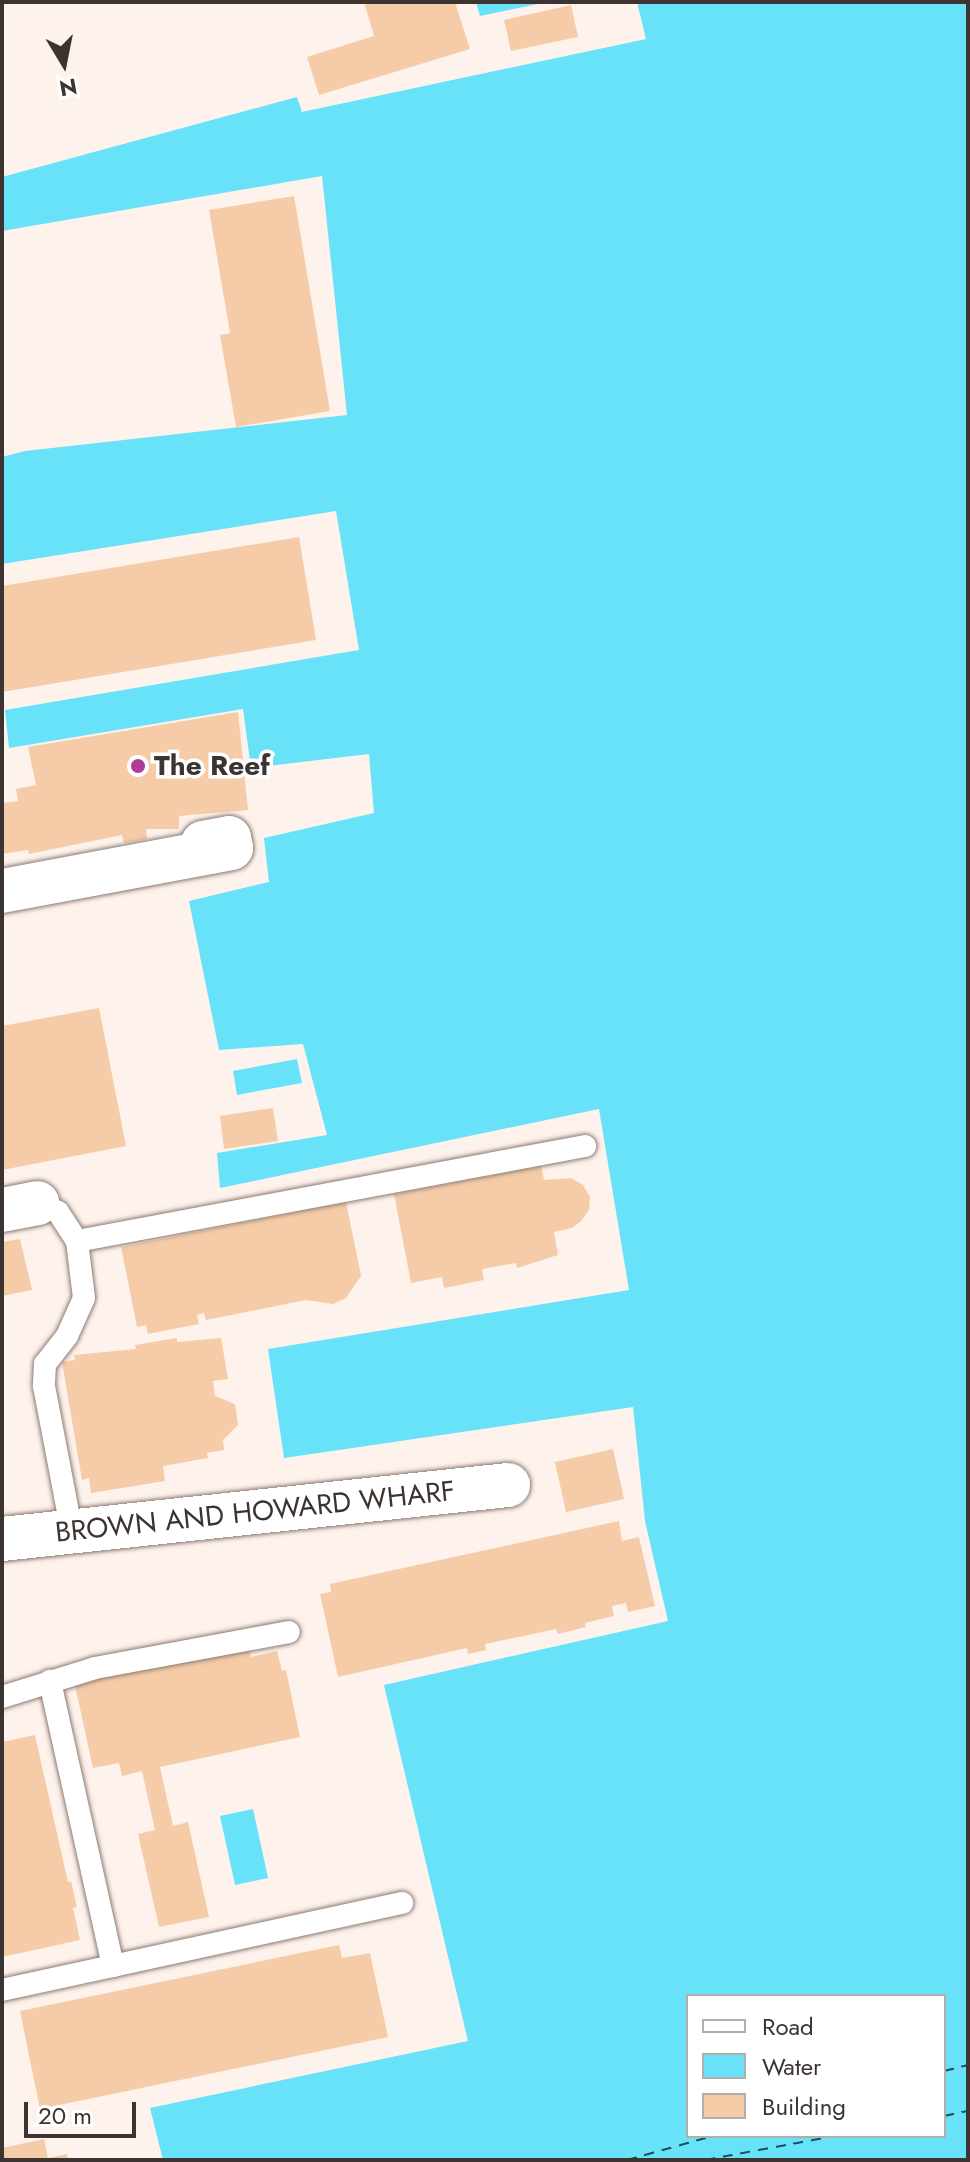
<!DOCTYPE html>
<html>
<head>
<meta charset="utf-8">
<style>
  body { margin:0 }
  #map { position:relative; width:970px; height:2162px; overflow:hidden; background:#fef2ec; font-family:Jost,sans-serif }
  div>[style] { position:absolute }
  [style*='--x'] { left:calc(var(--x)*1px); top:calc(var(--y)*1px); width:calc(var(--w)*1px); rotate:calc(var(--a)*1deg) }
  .water>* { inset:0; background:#67e2f9 }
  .ferry>* { height:2px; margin-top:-1px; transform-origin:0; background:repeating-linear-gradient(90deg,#194f59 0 10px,transparent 0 18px) }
  .building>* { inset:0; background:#f5cca7 }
  .roads { filter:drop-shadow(0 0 2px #8c7a72) drop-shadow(0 0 2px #8c7a72) }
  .lane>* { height:22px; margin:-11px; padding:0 11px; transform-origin:11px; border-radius:11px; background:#fff }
  .street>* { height:44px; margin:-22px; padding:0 22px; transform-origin:22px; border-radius:22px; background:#fff }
  .dots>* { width:22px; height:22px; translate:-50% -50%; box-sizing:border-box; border:4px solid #fff; border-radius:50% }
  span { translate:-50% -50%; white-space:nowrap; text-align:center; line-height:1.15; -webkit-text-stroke:7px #fff; paint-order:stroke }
  .poi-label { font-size:28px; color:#3c3430; font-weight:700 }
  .left { translate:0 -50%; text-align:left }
  .street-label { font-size:28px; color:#3c3430 }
  .frame { position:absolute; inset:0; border:4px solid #3c3430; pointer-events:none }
  .legend { position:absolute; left:686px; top:1994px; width:260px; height:144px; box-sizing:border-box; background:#fff; border:2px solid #b1aeac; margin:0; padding:10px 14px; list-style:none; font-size:24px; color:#3c3430 }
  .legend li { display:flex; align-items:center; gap:16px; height:40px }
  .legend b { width:40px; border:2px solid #b1aeac }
  .north { position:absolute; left:24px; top:24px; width:80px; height:80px; -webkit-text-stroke:6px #fff; paint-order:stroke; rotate:170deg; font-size:22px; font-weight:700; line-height:32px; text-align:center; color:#3c3430 }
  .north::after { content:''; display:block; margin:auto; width:28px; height:36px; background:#3c3430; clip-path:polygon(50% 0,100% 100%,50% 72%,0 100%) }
  .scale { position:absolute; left:24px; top:2102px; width:112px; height:36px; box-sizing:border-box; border:4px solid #3c3430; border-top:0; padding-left:10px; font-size:24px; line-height:28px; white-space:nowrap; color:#3c3430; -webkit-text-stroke:6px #fff; paint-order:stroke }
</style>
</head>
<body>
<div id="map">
  <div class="water">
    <div style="clip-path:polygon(476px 2px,547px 2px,480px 16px)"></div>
    <div style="clip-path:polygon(evenodd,637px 2px,968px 2px,968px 2160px,163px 2160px,150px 2108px,468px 2041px,384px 1685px,668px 1621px,645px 1521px,633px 1407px,284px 1458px,268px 1349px,629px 1290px,599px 1109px,220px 1188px,217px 1153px,327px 1135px,303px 1044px,219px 1050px,189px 901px,269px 882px,264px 838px,374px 813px,369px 754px,251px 768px,243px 709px,9px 748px,5px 710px,359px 650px,336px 511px,2px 564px,2px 457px,25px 451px,347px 415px,322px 176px,2px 231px,2px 177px,297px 97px,302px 112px,646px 39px,637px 2px,688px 1996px,944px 1996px,944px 2136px,688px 2136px,688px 1996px)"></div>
    <div style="clip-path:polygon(297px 1059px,302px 1083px,237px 1095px,233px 1071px)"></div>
    <div style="clip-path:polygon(253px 1809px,268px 1878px,235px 1885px,220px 1816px)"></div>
  </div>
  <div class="ferry">
    <div style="--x:944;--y:2071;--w:25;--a:-14"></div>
    <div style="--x:944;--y:2116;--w:25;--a:-12"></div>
    <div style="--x:627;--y:2160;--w:89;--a:-15.6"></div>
    <div style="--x:705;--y:2160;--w:132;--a:-10.5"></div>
  </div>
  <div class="building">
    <div style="clip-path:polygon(364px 2px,455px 2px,470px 49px,319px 95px,307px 57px,374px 36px)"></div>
    <div style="clip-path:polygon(571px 5px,578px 37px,511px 51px,504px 20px)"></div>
    <div style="clip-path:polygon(294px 196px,330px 411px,236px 427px,220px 335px,230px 333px,209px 210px)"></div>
    <div style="clip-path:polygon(299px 537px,316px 640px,2px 692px,2px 586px)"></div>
    <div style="clip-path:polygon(238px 712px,248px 810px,179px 816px,179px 829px,146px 829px,147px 839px,124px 843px,122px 835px,29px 854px,28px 850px,2px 854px,2px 803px,18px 801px,16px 789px,36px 785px,28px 747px)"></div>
    <div style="clip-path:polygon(99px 1008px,126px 1146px,2px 1170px,2px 1026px)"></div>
    <div style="clip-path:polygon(273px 1108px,278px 1141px,224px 1149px,220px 1116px)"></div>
    <div style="clip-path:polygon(541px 1166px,544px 1180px,571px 1178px,583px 1185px,590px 1197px,589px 1210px,581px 1221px,572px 1228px,554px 1232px,558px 1255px,517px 1268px,516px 1263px,482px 1269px,484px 1280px,444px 1288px,442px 1277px,411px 1283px,394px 1194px)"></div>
    <div style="clip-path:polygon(346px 1202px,361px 1276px,346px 1298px,333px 1304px,306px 1300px,206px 1320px,204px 1313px,197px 1315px,199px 1324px,148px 1334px,146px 1325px,137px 1327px,121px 1247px)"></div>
    <div style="clip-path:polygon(20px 1239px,32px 1290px,2px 1296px,2px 1242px)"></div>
    <div style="clip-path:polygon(177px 1338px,177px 1342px,221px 1338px,228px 1379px,213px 1381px,215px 1396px,235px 1404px,238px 1425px,223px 1440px,224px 1450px,207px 1453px,208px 1458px,163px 1466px,165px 1481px,91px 1493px,89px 1478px,82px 1480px,62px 1362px,75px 1360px,74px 1355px,136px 1349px,135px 1345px)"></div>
    <div style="clip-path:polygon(613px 1449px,624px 1499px,566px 1512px,555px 1462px)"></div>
    <div style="clip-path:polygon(619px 1521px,622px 1541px,639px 1537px,655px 1606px,628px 1612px,626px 1603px,612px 1606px,614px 1616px,585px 1623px,586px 1627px,558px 1634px,556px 1629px,485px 1644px,486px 1650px,468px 1654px,467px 1648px,338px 1677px,320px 1594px,331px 1592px,330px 1584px)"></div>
    <div style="clip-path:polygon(248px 1643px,251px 1657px,277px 1651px,282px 1671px,286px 1670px,300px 1737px,160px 1767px,173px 1826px,188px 1822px,209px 1917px,159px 1927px,138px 1834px,155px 1830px,142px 1771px,122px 1776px,119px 1763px,93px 1768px,74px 1681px)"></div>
    <div style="clip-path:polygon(35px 1735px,68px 1882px,71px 1881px,77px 1907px,73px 1908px,80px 1940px,2px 1957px,2px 1742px)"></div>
    <div style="clip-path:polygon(339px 1945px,342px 1958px,370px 1953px,388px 2037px,40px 2109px,20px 2011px)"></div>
    <div style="clip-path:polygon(44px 2139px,48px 2158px,67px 2154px,68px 2160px,2px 2160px,2px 2148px)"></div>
  </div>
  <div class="roads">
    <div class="lane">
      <div style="--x:37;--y:1203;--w:23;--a:23"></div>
      <div style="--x:58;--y:1212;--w:35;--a:57"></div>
      <div style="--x:77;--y:1241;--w:57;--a:83"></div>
      <div style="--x:84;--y:1298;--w:42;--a:114.1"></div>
      <div style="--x:67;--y:1336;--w:36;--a:128"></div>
      <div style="--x:45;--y:1364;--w:22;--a:93"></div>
      <div style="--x:44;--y:1386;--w:150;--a:79.2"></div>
      <div style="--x:77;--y:1241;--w:517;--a:-10.59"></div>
      <div style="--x:2;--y:1697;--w:97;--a:-17.3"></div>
      <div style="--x:95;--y:1668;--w:197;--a:-10.5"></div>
      <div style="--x:113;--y:1966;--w:296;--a:-12.3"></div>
      <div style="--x:2;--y:1990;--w:114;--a:-12.2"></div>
      <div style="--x:113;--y:1966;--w:292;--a:-102.5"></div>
    </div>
    <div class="street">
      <div style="--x:2;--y:891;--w:233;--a:-10.6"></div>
      <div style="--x:231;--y:848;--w:10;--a:-101"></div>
      <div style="--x:229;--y:838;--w:26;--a:169"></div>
      <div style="--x:203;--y:843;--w:11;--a:56"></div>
      <div style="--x:2;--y:1210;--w:36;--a:-11"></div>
      <div style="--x:2;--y:1539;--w:509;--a:-6.09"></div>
    </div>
  </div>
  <div class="dots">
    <div style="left:138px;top:766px;background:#af3c96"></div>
  </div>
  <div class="poi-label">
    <span class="left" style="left:154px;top:766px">The Reef</span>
  </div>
  <div class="street-label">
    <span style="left:255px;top:1512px;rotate:-6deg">BROWN AND HOWARD WHARF</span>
  </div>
  <div class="frame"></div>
  <ul class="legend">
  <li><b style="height:10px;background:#fff"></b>Road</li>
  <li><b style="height:22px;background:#67e2f9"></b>Water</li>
  <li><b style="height:22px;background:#f5cca7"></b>Building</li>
  </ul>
  <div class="north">N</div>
  <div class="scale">20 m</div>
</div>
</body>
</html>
